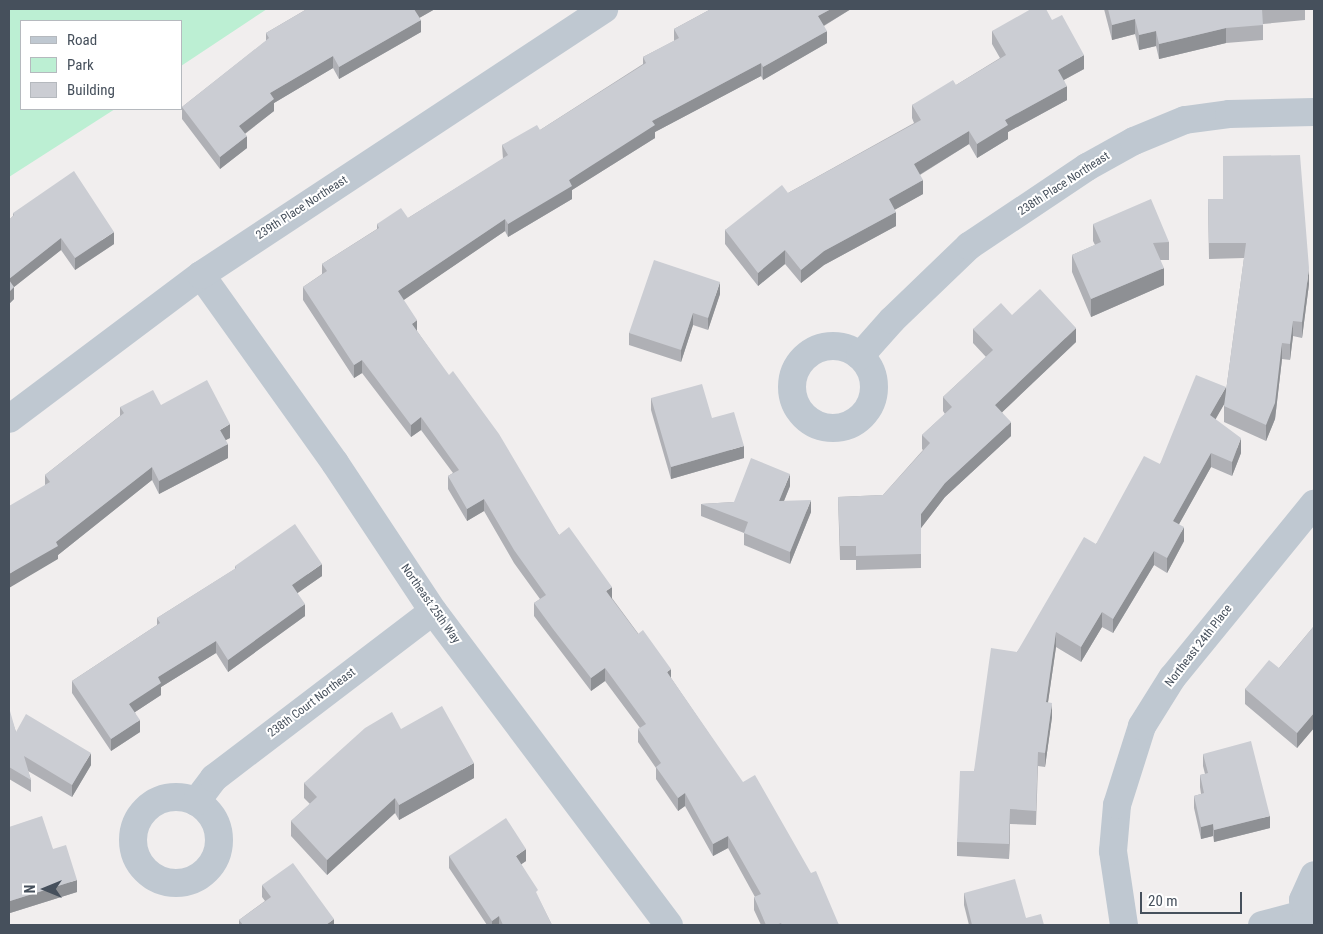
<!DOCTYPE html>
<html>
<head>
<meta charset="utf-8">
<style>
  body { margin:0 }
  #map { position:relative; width:1323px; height:934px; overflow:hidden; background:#f1eeee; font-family:"Roboto Condensed",sans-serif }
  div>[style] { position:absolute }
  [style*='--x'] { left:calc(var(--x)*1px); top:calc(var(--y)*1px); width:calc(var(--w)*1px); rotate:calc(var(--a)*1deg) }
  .green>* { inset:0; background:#bcefd3 }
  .street>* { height:28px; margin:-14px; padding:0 14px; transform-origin:14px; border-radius:14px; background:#bfc8d1 }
  .street>.ring { margin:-14px; padding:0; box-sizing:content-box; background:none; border:28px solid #bfc8d1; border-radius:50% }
  .wall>* { inset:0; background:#afb0b5 }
  .shaded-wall>* { inset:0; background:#8e9094 }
  .building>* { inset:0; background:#cbcdd3 }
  span { translate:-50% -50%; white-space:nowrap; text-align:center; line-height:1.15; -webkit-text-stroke:4px #fff; paint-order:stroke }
  .street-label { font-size:12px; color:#46505c }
  .frame { position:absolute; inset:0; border:10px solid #46505c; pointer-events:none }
  .legend { position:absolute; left:20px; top:20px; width:162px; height:90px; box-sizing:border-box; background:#fff; border:1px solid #b5b9be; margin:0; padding:6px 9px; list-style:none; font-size:15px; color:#46505c }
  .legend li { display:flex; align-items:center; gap:10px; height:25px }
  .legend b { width:25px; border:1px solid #b5b9be }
  .north { position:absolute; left:20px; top:864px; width:50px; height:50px; -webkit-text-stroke:4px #fff; paint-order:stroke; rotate:270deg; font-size:14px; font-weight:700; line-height:20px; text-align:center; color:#46505c }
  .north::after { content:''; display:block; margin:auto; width:18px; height:22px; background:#46505c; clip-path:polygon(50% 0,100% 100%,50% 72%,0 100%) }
  .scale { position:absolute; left:1140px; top:892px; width:102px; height:22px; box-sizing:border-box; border:2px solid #46505c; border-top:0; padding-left:6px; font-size:15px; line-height:18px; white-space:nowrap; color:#46505c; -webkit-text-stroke:4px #fff; paint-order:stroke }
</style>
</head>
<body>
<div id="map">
  <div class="green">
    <div style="clip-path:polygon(9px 9px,267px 9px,181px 66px,181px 21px,21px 21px,21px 109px,115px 109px,9px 177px)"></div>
  </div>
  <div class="street">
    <div style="--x:201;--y:275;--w:231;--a:54.5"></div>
    <div style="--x:335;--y:463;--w:178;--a:56.5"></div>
    <div style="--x:433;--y:611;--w:393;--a:53.1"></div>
    <div class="ring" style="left:792px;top:346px;width:54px;height:54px"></div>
    <div style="--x:860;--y:356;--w:48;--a:-48.4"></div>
    <div style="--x:892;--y:320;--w:107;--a:-43.9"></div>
    <div style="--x:969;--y:246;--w:142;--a:-33.8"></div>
    <div style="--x:1087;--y:167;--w:54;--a:-29"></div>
    <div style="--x:1134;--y:141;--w:55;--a:-22.4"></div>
    <div style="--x:1185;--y:120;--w:44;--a:-7.8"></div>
    <div style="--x:1229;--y:114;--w:85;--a:-1.3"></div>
    <div style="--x:9;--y:419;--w:240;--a:-36.9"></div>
    <div style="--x:201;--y:275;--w:483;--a:-33.4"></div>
    <div class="ring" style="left:133px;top:797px;width:58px;height:58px"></div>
    <div style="--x:196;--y:802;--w:30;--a:-53"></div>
    <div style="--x:214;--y:778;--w:275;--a:-37.3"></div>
    <div style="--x:1124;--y:925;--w:75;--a:-98.5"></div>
    <div style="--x:1113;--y:851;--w:46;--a:-85"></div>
    <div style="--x:1117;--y:805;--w:83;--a:-72.4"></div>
    <div style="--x:1142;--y:726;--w:57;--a:-58"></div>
    <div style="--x:1172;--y:678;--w:225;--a:-50.8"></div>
    <div style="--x:1262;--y:925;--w:43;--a:-14.7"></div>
    <div style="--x:1309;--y:925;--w:26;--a:-103"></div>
    <div style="--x:1303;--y:900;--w:27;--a:-66"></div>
  </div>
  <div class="wall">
    <div style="clip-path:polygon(307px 9px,435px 9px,419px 18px,421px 32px,339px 79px,333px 68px,274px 103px,274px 111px,245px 134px,247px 148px,220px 169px,182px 119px,182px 107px,266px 41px,266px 33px)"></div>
    <div style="clip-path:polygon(711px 9px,851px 9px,824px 26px,827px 43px,763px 80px,761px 76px,655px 132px,655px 138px,572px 190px,572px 199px,508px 237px,505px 231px,403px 300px,417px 331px,559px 535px,612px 598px,671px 678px,839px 925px,761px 925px,754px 910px,754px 897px,755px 897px,728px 848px,713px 856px,685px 806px,678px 811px,656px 779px,656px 768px,638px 742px,638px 729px,640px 728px,605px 681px,591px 691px,534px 616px,534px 603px,540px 599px,514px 563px,484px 511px,467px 521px,448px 489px,448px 476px,453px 473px,421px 430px,411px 437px,362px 373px,354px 378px,303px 300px,303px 287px,322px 274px,322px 264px,377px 229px,377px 224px,408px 218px,503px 159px,502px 145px,540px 130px,643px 64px,643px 57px,674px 41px,674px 29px)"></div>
    <div style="clip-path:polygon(1104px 9px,1305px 9px,1305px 20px,1263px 24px,1263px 40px,1226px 43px,1159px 59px,1156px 46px,1139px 50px,1135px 34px,1112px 40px)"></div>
    <div style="clip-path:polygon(1052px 20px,1084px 69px,1064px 80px,1067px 100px,1008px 132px,1008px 139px,977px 158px,969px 144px,920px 175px,923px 194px,894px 210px,896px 226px,824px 265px,801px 283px,785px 264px,758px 286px,725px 244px,725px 230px,788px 193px,914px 123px,912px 118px,912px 105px,956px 85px,1000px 58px,992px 44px,992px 31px)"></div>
    <div style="clip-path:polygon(1208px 199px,1309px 284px,1302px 338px,1293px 336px,1290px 360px,1282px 359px,1275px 419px,1266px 441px,1224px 422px,1224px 404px,1215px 419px,1241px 453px,1232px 476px,1211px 467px,1179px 524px,1184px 541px,1167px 573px,1154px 565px,1113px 633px,1102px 627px,1081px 662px,1056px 647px,1048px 702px,1052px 717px,1045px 767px,1038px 766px,1036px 825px,1010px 824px,1009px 859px,957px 856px,957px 842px,974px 771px,1017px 652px,1096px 544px,1160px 464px,1226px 391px,1244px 258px,1209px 259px)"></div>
    <div style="clip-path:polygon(13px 213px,114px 244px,75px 270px,61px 250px,14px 287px,14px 299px,9px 304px,9px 220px,13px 216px)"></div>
    <div style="clip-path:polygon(1093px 224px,1169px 242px,1169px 260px,1160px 260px,1164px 285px,1091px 317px,1072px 272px,1072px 255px,1095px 245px,1093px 241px)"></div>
    <div style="clip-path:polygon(720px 294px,708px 330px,693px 325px,681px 362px,629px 345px,629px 333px)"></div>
    <div style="clip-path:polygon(1012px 315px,1076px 342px,1002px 412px,1011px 436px,945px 497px,921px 528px,921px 568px,856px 570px,856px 560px,840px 560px,838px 497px,883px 495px,923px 450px,922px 449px,922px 435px,945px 414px,943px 411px,943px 397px,986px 357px,973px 343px,973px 329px)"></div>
    <div style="clip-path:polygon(651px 398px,744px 458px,671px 479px,651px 410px)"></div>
    <div style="clip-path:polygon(161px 405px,230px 438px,225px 440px,228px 458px,159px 494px,152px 480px,58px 555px,58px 559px,45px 486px,45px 475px,120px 416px,120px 407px)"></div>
    <div style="clip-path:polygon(790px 486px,784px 501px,811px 512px,790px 564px,744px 545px,744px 533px,701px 516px,701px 504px,734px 502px)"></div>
    <div style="clip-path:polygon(235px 566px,322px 576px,297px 593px,305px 616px,228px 672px,216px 653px,161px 687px,161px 695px,135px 712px,140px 732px,111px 751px,72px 693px,72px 681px,157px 625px,157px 618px,235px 569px)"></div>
    <div style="clip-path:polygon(1314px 626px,1314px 728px,1297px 748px,1245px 704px,1245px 689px,1279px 668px)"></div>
    <div style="clip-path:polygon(9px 712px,16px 732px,91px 765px,72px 797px,28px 771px,31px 780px,31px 792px,9px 779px)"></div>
    <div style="clip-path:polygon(401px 729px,474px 778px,399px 820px,395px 813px,327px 875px,291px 836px,291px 821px,310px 804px,304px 798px,304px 783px)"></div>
    <div style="clip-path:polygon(1203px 754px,1270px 828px,1214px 842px,1213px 836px,1201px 839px,1194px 808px,1194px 796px,1201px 794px,1200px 787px,1200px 775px,1205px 774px,1203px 766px)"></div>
    <div style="clip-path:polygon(9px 827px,53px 849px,77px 892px,10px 913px,9px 909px)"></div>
    <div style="clip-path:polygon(449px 856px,526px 861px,521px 864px,552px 925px,487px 925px,449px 868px)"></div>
    <div style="clip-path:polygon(262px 885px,334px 925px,239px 925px,239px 920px,265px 901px,262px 897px)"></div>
    <div style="clip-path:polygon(964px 893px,1026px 918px,1044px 925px,969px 925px,964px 905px)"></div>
  </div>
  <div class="shaded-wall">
    <div style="clip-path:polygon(414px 9px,435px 9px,414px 21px)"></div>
    <div style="clip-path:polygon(831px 9px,851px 9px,818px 29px,818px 16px)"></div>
    <div style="clip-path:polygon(1135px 19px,1135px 34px,1112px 40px,1112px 25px)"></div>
    <div style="clip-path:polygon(421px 20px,421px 32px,339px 79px,339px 67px)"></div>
    <div style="clip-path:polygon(1226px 28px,1226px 43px,1159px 59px,1159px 44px)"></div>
    <div style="clip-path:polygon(827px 31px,827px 43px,763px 80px,763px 67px)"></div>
    <div style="clip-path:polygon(1156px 31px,1156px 46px,1139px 50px,1139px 35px)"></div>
    <div style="clip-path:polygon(1084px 55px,1084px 69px,1058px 83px,1058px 70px)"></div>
    <div style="clip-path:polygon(333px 56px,333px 68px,274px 103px,274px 111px,239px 138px,239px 126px,270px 93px)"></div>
    <div style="clip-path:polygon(761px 63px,761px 76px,655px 132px,655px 138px,572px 190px,572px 199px,508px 237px,508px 224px,652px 121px)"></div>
    <div style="clip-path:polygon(1067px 86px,1067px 100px,1008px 132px,1008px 139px,977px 158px,977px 144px,1005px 120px)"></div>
    <div style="clip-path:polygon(969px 131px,969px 144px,914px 178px,914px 164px)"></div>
    <div style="clip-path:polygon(247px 136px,247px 148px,220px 169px,220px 157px)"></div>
    <div style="clip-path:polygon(923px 180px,923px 194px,889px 213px,889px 199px)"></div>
    <div style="clip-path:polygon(896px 212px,896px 226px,824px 265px,801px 283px,801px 270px,824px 251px)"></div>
    <div style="clip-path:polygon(505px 219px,505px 231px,398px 304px,398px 291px)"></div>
    <div style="clip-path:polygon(114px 232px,114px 244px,75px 270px,75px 258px)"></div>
    <div style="clip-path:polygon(61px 238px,61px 250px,9px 291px,9px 279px)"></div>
    <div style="clip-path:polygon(785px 250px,785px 264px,758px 286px,758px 273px)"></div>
    <div style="clip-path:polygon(1164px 268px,1164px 285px,1091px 317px,1091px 299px)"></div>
    <div style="clip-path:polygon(1309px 268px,1309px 284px,1302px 338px,1302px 322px)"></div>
    <div style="clip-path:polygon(720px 282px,720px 294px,708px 330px,708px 318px)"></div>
    <div style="clip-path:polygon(14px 287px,14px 299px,9px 304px,9px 292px)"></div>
    <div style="clip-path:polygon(693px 313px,693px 325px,681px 362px,681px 350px)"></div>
    <div style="clip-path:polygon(417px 320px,417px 333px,412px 324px)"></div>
    <div style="clip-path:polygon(1293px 321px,1293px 336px,1290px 360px,1290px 344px)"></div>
    <div style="clip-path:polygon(1076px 328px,1076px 342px,995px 419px,995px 405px)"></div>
    <div style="clip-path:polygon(1282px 343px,1282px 359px,1275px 419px,1266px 441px,1266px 425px)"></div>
    <div style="clip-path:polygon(362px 360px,362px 373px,354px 378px,354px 365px)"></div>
    <div style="clip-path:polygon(1226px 387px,1226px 401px,1210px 429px,1210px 415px)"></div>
    <div style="clip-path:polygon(421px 417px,421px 430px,411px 437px,411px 425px)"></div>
    <div style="clip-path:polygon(1011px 422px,1011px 436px,945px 497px,921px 528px,921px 514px,945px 483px)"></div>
    <div style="clip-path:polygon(230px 424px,230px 438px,220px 443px,220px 430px)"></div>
    <div style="clip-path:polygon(1241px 438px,1241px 453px,1232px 476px,1232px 462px)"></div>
    <div style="clip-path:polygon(228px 444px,228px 458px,159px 494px,159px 481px)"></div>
    <div style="clip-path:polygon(744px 446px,744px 458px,671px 479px,671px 467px)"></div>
    <div style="clip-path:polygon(1211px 453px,1211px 467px,1173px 535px,1173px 521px)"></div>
    <div style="clip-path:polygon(152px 467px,152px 480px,58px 555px,58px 559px,9px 588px,9px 574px,56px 542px)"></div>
    <div style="clip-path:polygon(790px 474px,790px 486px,779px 513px,779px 501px)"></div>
    <div style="clip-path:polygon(484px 499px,484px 511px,467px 521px,467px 509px)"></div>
    <div style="clip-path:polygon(811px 500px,811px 512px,790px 564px,790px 552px)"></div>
    <div style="clip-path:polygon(1184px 527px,1184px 541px,1167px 573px,1167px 558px)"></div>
    <div style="clip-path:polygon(1154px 551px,1154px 565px,1113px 633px,1113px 619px)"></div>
    <div style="clip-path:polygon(322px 564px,322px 576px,292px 597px,292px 585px)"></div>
    <div style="clip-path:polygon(612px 587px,612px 600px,606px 591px)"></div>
    <div style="clip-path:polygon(305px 604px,305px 616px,228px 672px,228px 660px)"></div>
    <div style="clip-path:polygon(1102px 612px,1102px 627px,1081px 662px,1081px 647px)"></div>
    <div style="clip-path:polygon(1056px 632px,1056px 647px,1046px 716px,1046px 702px)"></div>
    <div style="clip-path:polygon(216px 641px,216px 653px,161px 687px,161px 695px,129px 716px,129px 704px,158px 677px)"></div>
    <div style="clip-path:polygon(605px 668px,605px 681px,591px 691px,591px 678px)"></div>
    <div style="clip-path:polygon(671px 669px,671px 682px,667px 672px)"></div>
    <div style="clip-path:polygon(1052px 703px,1052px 717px,1045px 767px,1045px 753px)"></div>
    <div style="clip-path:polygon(1314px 713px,1314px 728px,1297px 748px,1297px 733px)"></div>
    <div style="clip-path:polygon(140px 720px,140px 732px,111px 751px,111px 739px)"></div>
    <div style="clip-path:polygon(91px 753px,91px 765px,72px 797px,72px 785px)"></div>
    <div style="clip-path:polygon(474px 763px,474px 778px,399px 820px,399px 805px)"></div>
    <div style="clip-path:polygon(685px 793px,685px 806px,678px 811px,678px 798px)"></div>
    <div style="clip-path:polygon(395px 798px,395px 813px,327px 875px,327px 860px)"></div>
    <div style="clip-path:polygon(1010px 809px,1010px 824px,1009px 859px,1009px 844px)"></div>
    <div style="clip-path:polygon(1270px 816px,1270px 828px,1214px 842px,1214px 830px)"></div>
    <div style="clip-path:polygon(1213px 824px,1213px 836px,1201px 839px,1201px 827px)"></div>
    <div style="clip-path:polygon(728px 836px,728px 848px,713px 856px,713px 844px)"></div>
    <div style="clip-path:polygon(526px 849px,526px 861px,516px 868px,516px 856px)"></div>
    <div style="clip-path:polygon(77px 880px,77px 892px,10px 913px,10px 901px)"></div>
    <div style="clip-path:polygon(499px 916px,499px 925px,492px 925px,492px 921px)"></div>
    <div style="clip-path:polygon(334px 919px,334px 925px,326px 925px)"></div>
  </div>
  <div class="building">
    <div style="clip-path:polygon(307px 9px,414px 9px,421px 20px,339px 67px,333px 56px,270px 93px,274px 99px,239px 126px,247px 136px,220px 157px,182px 107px,269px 38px,266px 33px)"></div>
    <div style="clip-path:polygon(711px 9px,831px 9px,818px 16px,827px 31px,763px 67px,761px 63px,652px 121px,655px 125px,569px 180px,572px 186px,508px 224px,505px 219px,398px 291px,417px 320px,412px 324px,449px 375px,453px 371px,499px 434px,559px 535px,569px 527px,612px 587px,606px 591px,638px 634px,643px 630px,671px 669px,667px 672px,743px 782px,755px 775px,811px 873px,816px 871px,839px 925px,782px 925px,781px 923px,776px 925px,766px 925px,754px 897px,761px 894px,728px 836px,713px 844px,685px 793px,678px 798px,656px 767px,661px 763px,638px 729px,646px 724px,605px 668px,591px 678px,553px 629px,534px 603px,546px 595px,514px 550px,484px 499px,467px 509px,448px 476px,459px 470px,421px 417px,411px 425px,362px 360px,354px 365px,303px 287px,327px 271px,322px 264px,379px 228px,377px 224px,401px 208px,408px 218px,508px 155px,502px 145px,537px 125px,540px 130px,646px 63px,643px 57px,679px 38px,674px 29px)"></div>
    <div style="clip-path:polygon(1031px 9px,1046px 9px,1052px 20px,1062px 15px,1084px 55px,1058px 70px,1067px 86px,1005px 120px,1008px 125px,977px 144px,969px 131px,914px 164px,923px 180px,889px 199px,896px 212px,824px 251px,801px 270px,785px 250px,758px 273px,725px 230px,782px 185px,788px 193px,921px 120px,912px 105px,953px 80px,956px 85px,1006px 55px,992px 31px)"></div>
    <div style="clip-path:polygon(1108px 9px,1270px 9px,1262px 9px,1263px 25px,1226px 28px,1159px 44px,1156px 31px,1139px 35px,1135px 19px,1112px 25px)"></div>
    <div style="clip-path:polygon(1300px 155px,1309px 268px,1302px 322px,1293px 321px,1290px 344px,1282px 343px,1275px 403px,1266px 425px,1224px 406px,1246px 243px,1209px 243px,1208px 199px,1223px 199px,1223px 156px)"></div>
    <div style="clip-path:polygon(74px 171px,114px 232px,75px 258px,61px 238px,9px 279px,9px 220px,14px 215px,13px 213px)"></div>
    <div style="clip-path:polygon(1151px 199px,1169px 242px,1153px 243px,1164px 268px,1091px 299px,1072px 255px,1101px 242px,1093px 224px)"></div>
    <div style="clip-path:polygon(654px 260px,720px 282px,708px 318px,693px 313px,681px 350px,629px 333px)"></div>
    <div style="clip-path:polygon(9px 280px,14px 287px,9px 292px)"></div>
    <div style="clip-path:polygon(1040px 289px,1076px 328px,995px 405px,1011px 422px,945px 483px,921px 514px,921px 554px,856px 556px,856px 546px,840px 546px,838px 497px,883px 495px,930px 443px,922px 435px,952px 407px,943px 397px,993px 350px,973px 329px,1001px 303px,1012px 315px)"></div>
    <div style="clip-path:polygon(1196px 375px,1226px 387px,1210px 415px,1241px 438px,1232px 462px,1211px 453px,1173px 521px,1184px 527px,1167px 558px,1154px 551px,1113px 619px,1102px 612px,1081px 647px,1056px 632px,1046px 702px,1052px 703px,1045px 753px,1038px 752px,1036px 811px,1010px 809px,1009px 844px,957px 842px,960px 771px,974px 771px,991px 648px,1017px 652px,1084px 537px,1096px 544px,1144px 456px,1160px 464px)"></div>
    <div style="clip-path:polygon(207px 380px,230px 424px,220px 430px,228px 444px,159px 481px,152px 467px,56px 542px,58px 546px,9px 574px,9px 506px,50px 482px,45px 475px,124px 413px,120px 407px,153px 390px,161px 405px)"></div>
    <div style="clip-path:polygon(702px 384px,712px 418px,734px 412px,744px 446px,671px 467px,651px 398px)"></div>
    <div style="clip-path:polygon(751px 458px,790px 474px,779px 501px,811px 500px,790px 552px,744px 533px,748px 522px,701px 504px,734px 502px)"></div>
    <div style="clip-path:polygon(295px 524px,322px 564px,292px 585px,305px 604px,228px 660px,216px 641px,158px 677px,161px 683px,129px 704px,140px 720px,111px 739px,72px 681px,160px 623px,157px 618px,236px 568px,235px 566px)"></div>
    <div style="clip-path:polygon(1314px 626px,1314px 713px,1297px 733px,1245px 689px,1269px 660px,1279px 668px)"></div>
    <div style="clip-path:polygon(442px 706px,474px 763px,399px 805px,395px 798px,327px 860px,291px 821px,317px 797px,304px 783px,365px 728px,392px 712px,401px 729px)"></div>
    <div style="clip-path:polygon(10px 711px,16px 732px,26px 714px,91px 753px,72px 785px,24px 756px,31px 780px,9px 767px,9px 712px)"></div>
    <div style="clip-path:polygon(1251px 741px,1270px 816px,1214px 830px,1213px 824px,1201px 827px,1194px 796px,1204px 793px,1200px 775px,1208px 773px,1203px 754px)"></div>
    <div style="clip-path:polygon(42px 816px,53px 849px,66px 845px,77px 880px,10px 901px,9px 897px,9px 827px)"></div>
    <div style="clip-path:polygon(506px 818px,526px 849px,516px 856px,538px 890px,536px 892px,552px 925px,503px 925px,499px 916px,492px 921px,449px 856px)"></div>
    <div style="clip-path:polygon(293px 863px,334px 919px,326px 925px,243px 925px,239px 920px,271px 897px,262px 885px)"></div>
    <div style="clip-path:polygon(1015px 879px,1026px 918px,1041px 914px,1044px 925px,972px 925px,964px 893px)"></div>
  </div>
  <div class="street-label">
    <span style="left:1064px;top:184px;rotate:-33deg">238th Place Northeast</span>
    <span style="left:302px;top:208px;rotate:-33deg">239th Place Northeast</span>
    <span style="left:430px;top:604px;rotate:55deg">Northeast 25th Way</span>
    <span style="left:1199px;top:646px;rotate:-52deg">Northeast 24th Place</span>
    <span style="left:312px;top:703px;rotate:-37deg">238th Court Northeast</span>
  </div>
  <div class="frame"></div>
  <ul class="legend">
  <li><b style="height:6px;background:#bfc8d1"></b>Road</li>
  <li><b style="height:14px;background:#bcefd3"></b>Park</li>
  <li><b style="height:14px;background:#cbcdd3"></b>Building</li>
  </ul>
  <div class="north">N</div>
  <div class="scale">20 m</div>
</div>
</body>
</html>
